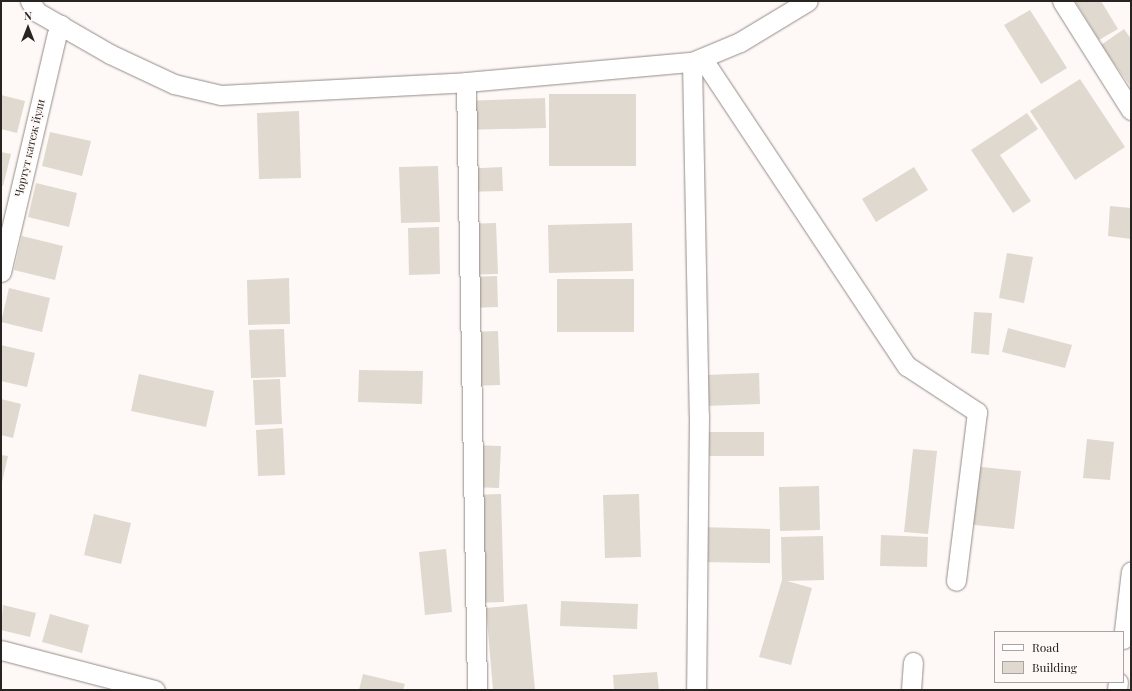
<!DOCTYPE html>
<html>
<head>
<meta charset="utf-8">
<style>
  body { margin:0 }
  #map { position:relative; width:1132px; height:691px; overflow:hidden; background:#fef9f7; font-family:"Playfair Display",serif }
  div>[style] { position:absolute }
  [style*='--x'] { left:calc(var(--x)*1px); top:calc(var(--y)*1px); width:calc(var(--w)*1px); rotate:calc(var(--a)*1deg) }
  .building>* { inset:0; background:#dfd9d0 }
  .roads { filter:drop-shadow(0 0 1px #958b87) drop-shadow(0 0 1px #958b87) }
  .minor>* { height:19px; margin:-9.5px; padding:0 9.5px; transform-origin:9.5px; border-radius:9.5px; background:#fff }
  span { translate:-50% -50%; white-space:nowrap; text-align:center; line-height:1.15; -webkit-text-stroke:3px #fef9f7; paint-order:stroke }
  .street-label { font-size:11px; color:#282422 }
  .frame { position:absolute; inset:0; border:2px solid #282422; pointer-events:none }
  .legend { position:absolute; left:994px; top:631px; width:130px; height:52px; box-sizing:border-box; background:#fef9f7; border:1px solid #a8a4a2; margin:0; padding:5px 7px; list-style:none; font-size:12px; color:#282422 }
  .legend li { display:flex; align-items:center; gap:8px; height:20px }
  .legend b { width:20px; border:1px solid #a8a4a2 }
  .north { position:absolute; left:8px; top:8px; width:40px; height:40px; -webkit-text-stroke:3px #fef9f7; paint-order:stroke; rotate:0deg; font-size:11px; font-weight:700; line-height:16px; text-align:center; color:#282422 }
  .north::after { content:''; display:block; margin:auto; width:14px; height:18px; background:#282422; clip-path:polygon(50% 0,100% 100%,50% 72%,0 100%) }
</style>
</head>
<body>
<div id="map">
  <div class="building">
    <div style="clip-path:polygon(1075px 1px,1101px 1px,1118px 29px,1099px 40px)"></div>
    <div style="clip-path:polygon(1030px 10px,1067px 68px,1041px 84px,1004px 25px)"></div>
    <div style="clip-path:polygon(1124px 29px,1131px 39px,1131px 87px,1101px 45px)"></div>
    <div style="clip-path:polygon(1080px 79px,1125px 147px,1075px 180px,1030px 111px)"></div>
    <div style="clip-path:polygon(549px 94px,636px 94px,636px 166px,549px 166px)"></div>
    <div style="clip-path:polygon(1px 95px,25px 101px,17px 133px,1px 129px)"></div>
    <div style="clip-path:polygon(545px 98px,546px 128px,463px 130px,462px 101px)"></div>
    <div style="clip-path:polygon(299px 111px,301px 178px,259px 179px,257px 113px)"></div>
    <div style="clip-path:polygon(1027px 113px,1038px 129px,1000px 155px,1031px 201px,1013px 213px,971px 150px)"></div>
    <div style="clip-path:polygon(50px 132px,91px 141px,82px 176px,42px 166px)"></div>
    <div style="clip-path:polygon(1px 152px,11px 154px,3px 186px,1px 185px)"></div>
    <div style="clip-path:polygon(438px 166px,440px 222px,401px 223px,399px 167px)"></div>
    <div style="clip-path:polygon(502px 167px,503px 191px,464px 192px,463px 169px)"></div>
    <div style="clip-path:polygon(914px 167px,928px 190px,876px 222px,862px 199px)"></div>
    <div style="clip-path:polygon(36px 183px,77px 193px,69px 227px,28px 217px)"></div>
    <div style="clip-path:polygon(1110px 206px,1131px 208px,1131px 239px,1108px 236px)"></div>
    <div style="clip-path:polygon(496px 223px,498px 274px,464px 275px,462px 224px)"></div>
    <div style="clip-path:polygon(632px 223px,633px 271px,549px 273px,548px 225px)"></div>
    <div style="clip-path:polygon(439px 227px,440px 274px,409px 275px,408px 228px)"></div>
    <div style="clip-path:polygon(22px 236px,63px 246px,55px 280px,14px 270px)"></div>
    <div style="clip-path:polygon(1007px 253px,1033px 257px,1024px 303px,999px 298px)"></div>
    <div style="clip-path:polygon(497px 276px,498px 307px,469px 308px,468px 277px)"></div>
    <div style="clip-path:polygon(289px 278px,290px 324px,248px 325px,247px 280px)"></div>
    <div style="clip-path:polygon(557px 279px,634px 279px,634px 332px,557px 332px)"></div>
    <div style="clip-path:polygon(9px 288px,50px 298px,42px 332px,1px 322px)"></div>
    <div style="clip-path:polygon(974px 312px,992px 313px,989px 355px,971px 353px)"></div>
    <div style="clip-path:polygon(1008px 328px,1072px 345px,1065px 368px,1002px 352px)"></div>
    <div style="clip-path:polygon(284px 329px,286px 377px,251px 378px,249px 330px)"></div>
    <div style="clip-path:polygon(498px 331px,500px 385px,471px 386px,470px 332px)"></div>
    <div style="clip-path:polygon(1px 345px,35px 353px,27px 387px,1px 381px)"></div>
    <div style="clip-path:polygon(359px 370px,423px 371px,422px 404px,358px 402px)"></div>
    <div style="clip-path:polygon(759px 373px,760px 404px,705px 406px,704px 375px)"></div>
    <div style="clip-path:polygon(139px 374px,214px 391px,206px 427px,131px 411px)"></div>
    <div style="clip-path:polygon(280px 379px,282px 424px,255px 425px,253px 380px)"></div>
    <div style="clip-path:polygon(1px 399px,21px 404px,13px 438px,1px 435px)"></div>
    <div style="clip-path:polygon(283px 428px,285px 475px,258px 476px,256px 430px)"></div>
    <div style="clip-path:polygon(707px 432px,764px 432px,764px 456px,707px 456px)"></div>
    <div style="clip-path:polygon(1087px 439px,1114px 442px,1110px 480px,1083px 478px)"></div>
    <div style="clip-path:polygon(471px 445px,501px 446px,499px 488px,469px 487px)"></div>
    <div style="clip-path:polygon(913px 449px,937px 451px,928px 534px,904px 532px)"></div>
    <div style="clip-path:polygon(1px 455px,8px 456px,2px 482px,1px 482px)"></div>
    <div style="clip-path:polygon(962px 465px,1021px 471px,1014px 529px,955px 523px)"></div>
    <div style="clip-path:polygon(819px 486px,820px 530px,780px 531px,779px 487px)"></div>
    <div style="clip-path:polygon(501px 494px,504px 602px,472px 603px,469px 495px)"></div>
    <div style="clip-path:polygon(639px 494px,641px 557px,605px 558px,603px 495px)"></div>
    <div style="clip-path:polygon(94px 514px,131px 523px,121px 564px,84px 555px)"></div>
    <div style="clip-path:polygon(699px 527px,770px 529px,770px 563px,698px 562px)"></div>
    <div style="clip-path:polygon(881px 535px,928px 537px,927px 567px,880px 566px)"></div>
    <div style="clip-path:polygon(823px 536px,824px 580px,787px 581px,812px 588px,791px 665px,759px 657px,782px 580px,781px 537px)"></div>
    <div style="clip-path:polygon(446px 549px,452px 612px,425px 615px,419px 552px)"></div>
    <div style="clip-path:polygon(561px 601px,638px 604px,637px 629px,560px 626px)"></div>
    <div style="clip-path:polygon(527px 604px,535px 690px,493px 690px,486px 608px)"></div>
    <div style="clip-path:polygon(3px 605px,36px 613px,30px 637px,1px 630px)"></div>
    <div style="clip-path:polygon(50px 614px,89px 625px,82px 653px,42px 642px)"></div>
    <div style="clip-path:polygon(657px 672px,659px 690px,614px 690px,613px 675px)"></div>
    <div style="clip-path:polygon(363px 674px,405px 684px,403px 690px,359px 690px)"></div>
  </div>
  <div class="roads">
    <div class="minor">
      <div style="--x:30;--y:1;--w:13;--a:58"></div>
      <div style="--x:37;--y:12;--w:84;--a:29.9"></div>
      <div style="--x:110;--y:54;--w:71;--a:25.1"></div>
      <div style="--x:174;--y:84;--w:48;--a:13.2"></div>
      <div style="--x:221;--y:95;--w:245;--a:-3"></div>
      <div style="--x:466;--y:82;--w:227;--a:-5.1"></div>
      <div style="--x:692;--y:62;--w:52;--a:-22.6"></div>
      <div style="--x:740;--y:42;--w:79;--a:-31.1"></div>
      <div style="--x:1062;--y:1;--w:129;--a:57.7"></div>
      <div style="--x:702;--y:58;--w:370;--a:56.4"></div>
      <div style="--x:907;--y:366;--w:84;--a:33.3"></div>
      <div style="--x:977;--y:412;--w:170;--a:97.1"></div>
      <div style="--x:692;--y:62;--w:353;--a:88.9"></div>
      <div style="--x:699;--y:415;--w:275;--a:90.6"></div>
      <div style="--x:466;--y:82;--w:608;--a:88.96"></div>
      <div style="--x:1;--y:272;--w:244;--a:-76.8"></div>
      <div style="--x:57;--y:34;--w:10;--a:-66"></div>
      <div style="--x:1123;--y:639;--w:68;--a:-83.3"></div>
      <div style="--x:1;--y:650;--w:159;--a:14.6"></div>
      <div style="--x:911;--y:690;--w:28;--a:-86"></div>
      <div style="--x:1117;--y:690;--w:8;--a:-83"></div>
    </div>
  </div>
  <div class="street-label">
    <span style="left:30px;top:148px;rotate:-77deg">Чортут катеж йули</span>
  </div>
  <div class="frame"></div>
  <ul class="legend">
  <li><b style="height:5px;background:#fff"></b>Road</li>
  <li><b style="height:11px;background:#dfd9d0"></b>Building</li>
  </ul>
  <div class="north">N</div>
</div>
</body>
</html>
